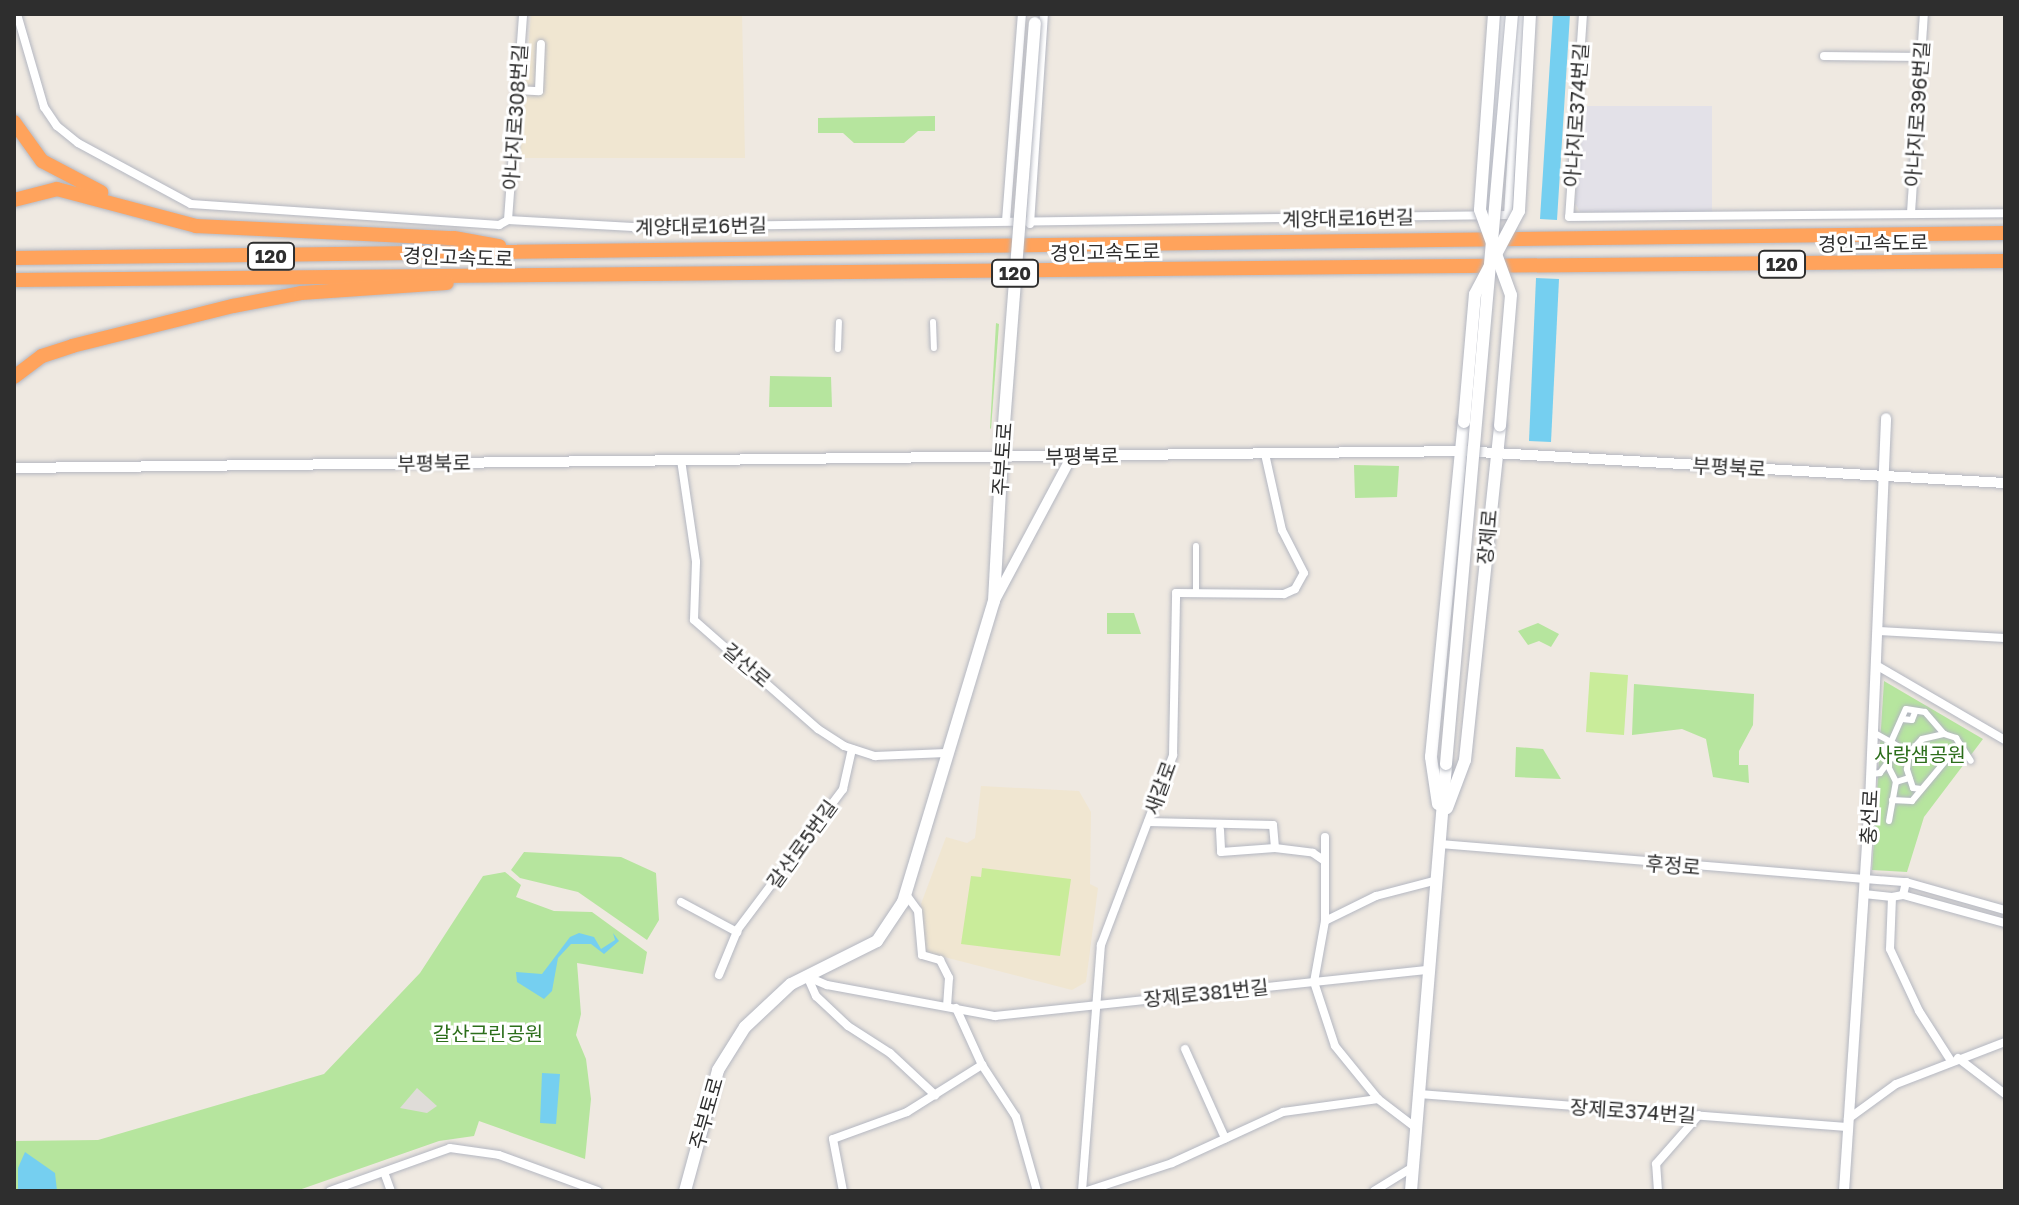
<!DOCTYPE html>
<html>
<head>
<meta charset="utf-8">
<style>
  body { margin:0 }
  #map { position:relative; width:2019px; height:1205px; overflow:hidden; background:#efe9e1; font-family:"Golos Text","Noto Sans KR",sans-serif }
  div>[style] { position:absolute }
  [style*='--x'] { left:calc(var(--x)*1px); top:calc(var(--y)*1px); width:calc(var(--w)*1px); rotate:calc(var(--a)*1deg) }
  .industrial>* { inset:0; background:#e3e1e8 }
  .education>* { inset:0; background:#f0e6d1 }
  .green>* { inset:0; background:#b6e59e }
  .pitch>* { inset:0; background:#c9ec9a }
  .plaza>* { inset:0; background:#dfdcd8 }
  .water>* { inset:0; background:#75cff0 }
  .roads { filter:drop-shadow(0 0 2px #b4b7c1) drop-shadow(0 0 2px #b4b7c1) }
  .pedestrian>* { height:6px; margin:-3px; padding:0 3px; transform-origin:3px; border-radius:3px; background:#fff }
  .minor>* { height:8px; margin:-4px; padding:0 4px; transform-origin:4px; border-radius:4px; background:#fff }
  .tertiary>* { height:10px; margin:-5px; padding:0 5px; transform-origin:5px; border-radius:5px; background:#fff }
  .secondary>* { height:12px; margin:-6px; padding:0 6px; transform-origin:6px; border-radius:6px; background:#fff }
  .motorway>* { height:14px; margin:-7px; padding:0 7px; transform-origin:7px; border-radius:7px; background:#ffa35c }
  .bridges { filter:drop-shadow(0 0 2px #b4b7c1) drop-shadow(0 0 2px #b4b7c1) }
  .secondary-bridge>* { height:12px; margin:-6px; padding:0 6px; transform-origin:6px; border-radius:6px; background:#fff }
  span { translate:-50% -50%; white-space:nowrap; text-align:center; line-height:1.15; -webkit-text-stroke:6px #fff; paint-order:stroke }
  .shield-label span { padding:2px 6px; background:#fff; border:2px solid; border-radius:6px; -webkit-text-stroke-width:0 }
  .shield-label { font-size:18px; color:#2e2e2e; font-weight:700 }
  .street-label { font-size:20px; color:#2e2e2e }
  .park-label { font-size:20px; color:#2c6e1b }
  .frame { position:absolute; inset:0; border:16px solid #2e2e2e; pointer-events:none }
</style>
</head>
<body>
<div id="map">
  <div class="industrial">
    <div style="clip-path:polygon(1585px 106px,1712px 106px,1712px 215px,1580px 212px,1575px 203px)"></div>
  </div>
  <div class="education">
    <div style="clip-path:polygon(531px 14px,742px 14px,745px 158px,520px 158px)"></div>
    <div style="clip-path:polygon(981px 786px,1079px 791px,1091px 812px,1090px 884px,1098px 888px,1086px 982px,1072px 990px,925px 952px,921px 904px,946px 837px,967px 843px,975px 838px)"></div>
  </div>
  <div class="green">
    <div style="clip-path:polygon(935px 116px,935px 131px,918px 131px,904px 143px,854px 143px,843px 133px,818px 133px,818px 118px)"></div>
    <div style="clip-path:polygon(996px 323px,999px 324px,991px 429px,990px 428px)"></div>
    <div style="clip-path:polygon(770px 376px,831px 377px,832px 407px,769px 407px)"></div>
    <div style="clip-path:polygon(1354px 465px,1399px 466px,1397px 497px,1355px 498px)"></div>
    <div style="clip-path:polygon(1107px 613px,1134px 613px,1141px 634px,1107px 634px)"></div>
    <div style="clip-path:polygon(1538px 623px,1559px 634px,1551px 647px,1539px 641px,1528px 645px,1518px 631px)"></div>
    <div style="clip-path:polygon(1884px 681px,1983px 739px,1924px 817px,1907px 872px,1872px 870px)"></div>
    <div style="clip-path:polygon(1634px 684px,1754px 694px,1753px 725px,1739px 751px,1739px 765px,1748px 765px,1749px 783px,1713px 777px,1706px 739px,1682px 729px,1632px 735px)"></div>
    <div style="clip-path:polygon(1516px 747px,1543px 749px,1561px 779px,1515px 777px)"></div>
    <div style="clip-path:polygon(524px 852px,621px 857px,656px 873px,659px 920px,647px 940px,578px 892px,520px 878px,511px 870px)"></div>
    <div style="clip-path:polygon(505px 872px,521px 885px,516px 897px,554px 911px,592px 912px,647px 952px,643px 974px,577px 963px,581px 1014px,576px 1035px,586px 1059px,591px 1099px,585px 1159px,479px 1121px,474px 1136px,439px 1141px,296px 1191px,14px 1191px,14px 1141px,98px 1140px,324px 1074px,420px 973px,483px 876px)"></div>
  </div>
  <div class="pitch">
    <div style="clip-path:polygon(1590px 672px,1628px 675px,1624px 735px,1586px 732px)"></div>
    <div style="clip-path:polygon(982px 868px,1071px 879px,1060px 956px,961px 944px,971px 876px,981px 877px)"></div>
  </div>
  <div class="plaza">
    <div style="clip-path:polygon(417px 1088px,437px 1106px,427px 1113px,400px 1108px)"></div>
  </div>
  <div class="water">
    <div style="clip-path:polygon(1553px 14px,1570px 14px,1557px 220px,1540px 219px)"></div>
    <div style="clip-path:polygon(1536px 278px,1559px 279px,1551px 442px,1529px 441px)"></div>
    <div style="clip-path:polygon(579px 933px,594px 937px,601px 949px,615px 940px,613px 933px,619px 941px,604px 954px,591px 944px,571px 944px,558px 958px,552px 991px,544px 999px,517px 982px,516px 972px,542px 974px,570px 937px)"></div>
    <div style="clip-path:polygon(542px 1073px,560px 1074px,556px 1124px,540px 1123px)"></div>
    <div style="clip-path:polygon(25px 1152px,55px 1173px,57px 1191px,18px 1191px,18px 1168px)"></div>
  </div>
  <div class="roads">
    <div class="pedestrian">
      <div style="--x:933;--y:322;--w:26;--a:88"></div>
      <div style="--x:838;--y:349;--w:27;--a:-88"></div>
      <div style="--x:1196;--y:546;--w:47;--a:90"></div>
      <div style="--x:1902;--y:719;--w:10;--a:6"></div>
      <div style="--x:1912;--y:720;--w:9;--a:-69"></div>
      <div style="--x:1909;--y:753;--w:21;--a:-149"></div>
      <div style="--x:1891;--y:742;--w:36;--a:-66"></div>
      <div style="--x:1906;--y:709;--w:19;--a:9"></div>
      <div style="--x:1925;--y:712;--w:29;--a:49"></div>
      <div style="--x:1888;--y:766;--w:18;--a:63"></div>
      <div style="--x:1896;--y:782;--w:14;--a:-17"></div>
      <div style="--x:1872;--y:774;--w:8;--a:-7"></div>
      <div style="--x:1880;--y:773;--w:20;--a:-53"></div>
      <div style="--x:1892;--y:757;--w:15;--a:-94"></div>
      <div style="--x:1891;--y:742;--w:21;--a:-151"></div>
      <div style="--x:1921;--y:789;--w:8;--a:-173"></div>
      <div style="--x:1913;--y:788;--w:20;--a:-108"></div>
      <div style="--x:1907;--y:769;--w:16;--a:-83"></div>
      <div style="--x:1909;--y:753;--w:19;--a:-47"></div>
      <div style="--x:1922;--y:739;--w:23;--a:-13"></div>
      <div style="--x:1944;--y:734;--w:13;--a:18"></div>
      <div style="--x:1956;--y:738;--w:27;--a:57"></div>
      <div style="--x:1892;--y:800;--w:20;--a:3"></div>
      <div style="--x:1912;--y:801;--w:72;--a:-50.1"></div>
      <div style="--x:1889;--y:821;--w:40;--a:-80"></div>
    </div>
    <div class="minor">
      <div style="--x:17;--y:14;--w:97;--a:73.8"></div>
      <div style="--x:44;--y:107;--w:23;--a:56"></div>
      <div style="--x:57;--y:126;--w:27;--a:39"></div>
      <div style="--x:78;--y:143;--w:128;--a:28.4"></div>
      <div style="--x:191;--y:204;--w:309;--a:3.9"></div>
      <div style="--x:499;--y:225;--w:10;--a:-29"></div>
      <div style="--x:508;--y:220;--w:125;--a:3.2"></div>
      <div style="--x:633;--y:227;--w:875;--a:-0.79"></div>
      <div style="--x:1508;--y:215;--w:201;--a:-86.6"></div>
      <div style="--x:1583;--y:14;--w:203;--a:93.9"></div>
      <div style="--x:1569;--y:217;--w:436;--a:-0.5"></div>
      <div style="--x:1824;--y:56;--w:97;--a:0.6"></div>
      <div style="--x:517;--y:90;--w:22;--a:3"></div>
      <div style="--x:539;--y:91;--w:47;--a:-87.6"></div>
      <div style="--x:1911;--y:213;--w:199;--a:-86.3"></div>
      <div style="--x:1488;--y:216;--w:203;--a:-85.5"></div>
      <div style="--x:508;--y:220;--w:207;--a:-85.8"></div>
      <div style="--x:1006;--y:221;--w:208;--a:-85.6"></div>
      <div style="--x:1030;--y:224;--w:210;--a:-86.2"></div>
      <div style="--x:681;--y:460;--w:103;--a:81.6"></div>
      <div style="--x:696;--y:562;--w:58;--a:92"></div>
      <div style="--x:694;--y:620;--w:165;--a:41.3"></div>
      <div style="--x:818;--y:729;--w:31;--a:33"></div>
      <div style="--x:844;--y:746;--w:33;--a:18"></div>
      <div style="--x:875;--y:756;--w:71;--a:-2.4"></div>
      <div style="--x:1879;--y:631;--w:126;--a:3.2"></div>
      <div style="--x:1876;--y:665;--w:149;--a:30.2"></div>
      <div style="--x:1148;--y:822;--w:125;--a:1.4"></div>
      <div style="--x:1273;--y:825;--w:23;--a:85"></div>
      <div style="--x:1275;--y:848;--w:38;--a:7"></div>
      <div style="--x:1313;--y:853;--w:14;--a:34"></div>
      <div style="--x:1220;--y:830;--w:22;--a:87"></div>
      <div style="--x:1221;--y:852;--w:54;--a:-4.2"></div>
      <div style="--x:1325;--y:837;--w:84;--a:90"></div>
      <div style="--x:1325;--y:921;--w:62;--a:100.2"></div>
      <div style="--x:1314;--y:982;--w:67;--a:71.8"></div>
      <div style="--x:1335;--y:1046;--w:68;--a:50.9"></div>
      <div style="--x:1440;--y:844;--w:468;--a:4.7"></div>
      <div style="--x:1906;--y:882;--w:103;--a:15.8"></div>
      <div style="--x:1906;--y:882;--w:13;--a:103"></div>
      <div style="--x:1903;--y:895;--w:11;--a:170"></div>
      <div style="--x:1892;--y:897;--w:52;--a:92.2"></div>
      <div style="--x:1890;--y:949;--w:68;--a:64.9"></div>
      <div style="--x:1919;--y:1011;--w:59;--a:57.4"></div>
      <div style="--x:905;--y:893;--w:22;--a:54"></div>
      <div style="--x:918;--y:911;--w:44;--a:84.8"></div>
      <div style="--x:922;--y:955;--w:19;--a:16"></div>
      <div style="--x:940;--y:960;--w:20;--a:63"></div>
      <div style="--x:949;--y:978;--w:28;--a:94"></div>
      <div style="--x:1864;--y:894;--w:28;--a:6"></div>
      <div style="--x:1903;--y:895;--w:106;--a:15.4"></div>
      <div style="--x:681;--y:902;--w:64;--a:28.2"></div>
      <div style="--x:1325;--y:921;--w:57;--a:-26.1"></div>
      <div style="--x:1376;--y:896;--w:63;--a:-14.7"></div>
      <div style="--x:719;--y:975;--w:50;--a:-67.6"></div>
      <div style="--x:738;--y:929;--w:175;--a:-53.1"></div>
      <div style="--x:843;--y:789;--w:41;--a:-77.3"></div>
      <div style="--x:808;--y:977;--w:21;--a:23"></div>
      <div style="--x:827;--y:985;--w:171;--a:10.5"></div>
      <div style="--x:995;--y:1016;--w:436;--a:-6.1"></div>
      <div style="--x:808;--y:978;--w:20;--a:66"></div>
      <div style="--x:816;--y:996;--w:44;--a:43.2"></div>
      <div style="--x:848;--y:1026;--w:50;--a:32.7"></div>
      <div style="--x:890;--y:1053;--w:62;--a:43"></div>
      <div style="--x:956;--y:1008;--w:63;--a:65.5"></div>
      <div style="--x:982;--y:1065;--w:62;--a:56.8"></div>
      <div style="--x:1016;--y:1117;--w:77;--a:74.2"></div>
      <div style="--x:1185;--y:1049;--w:98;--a:65.8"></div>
      <div style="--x:1958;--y:1058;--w:59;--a:37.5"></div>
      <div style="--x:1419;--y:1094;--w:429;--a:4.4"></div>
      <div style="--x:1848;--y:1119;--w:59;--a:-36.1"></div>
      <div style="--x:1896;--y:1084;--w:117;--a:-21.1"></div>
      <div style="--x:384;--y:1172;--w:20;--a:70"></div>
      <div style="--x:330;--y:1191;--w:127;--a:-19.7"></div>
      <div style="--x:450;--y:1148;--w:49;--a:8.1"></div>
      <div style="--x:499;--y:1155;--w:105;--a:20"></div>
      <div style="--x:843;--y:1191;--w:53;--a:-100.9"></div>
      <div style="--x:833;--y:1139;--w:79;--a:-20"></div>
      <div style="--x:907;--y:1112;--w:89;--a:-32.1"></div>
      <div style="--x:1082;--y:1191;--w:247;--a:-85.6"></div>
      <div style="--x:1101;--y:945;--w:203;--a:-69.2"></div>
      <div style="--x:1173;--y:755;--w:162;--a:-88.9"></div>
      <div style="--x:1176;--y:593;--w:108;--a:0.5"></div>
      <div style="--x:1284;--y:594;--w:12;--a:-24"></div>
      <div style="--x:1295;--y:589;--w:18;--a:-61"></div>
      <div style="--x:1304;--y:573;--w:48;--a:-117.1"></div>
      <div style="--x:1282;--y:530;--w:78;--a:-102.6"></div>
      <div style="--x:1087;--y:1191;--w:89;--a:-18.2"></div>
      <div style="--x:1172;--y:1163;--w:122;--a:-24.7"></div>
      <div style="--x:1283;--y:1112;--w:96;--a:-7.8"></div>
      <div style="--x:1378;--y:1099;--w:48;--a:37.3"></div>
      <div style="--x:1374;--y:1191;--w:46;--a:-31.6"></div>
      <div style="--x:1658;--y:1191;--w:27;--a:-94"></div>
      <div style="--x:1656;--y:1164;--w:65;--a:-48.7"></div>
    </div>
    <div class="tertiary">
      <div style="--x:14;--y:468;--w:1447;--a:-0.67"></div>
      <div style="--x:1461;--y:451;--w:545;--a:3.37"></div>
      <div style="--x:995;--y:600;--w:163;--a:-61.9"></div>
      <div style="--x:1844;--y:1191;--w:390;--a:-86.2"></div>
      <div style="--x:1870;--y:802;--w:384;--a:-87.6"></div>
    </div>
    <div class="secondary">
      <div style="--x:1438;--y:804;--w:48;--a:-98.5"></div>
      <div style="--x:1431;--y:757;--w:337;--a:-84.4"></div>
      <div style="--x:1447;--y:808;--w:51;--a:-69.4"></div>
      <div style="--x:1465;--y:760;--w:336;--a:-84"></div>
      <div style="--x:685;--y:1191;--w:125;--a:-74.7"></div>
      <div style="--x:718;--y:1070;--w:51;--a:-57.9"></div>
      <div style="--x:745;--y:1027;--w:63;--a:-43.1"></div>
      <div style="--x:791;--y:984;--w:96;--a:-26.6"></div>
      <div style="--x:877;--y:941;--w:47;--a:-56.3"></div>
      <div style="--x:903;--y:902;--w:314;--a:-73.2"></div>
      <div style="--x:994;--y:601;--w:164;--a:-86.9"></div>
      <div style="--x:1411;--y:1191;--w:428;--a:-85.3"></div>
    </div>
    <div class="motorway">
      <div style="--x:14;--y:122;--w:48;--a:54.3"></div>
      <div style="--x:42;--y:161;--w:67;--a:27.7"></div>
      <div style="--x:14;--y:200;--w:44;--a:-14.3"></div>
      <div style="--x:57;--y:189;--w:144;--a:14.9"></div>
      <div style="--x:196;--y:226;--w:258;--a:2.7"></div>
      <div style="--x:454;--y:238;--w:46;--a:10.1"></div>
      <div style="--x:14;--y:258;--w:1991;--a:-0.72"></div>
      <div style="--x:14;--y:280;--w:1991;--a:-0.55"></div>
      <div style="--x:14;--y:377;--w:35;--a:-37"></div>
      <div style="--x:42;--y:356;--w:32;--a:-18"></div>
      <div style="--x:72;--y:346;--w:166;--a:-14"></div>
      <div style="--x:233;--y:306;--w:69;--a:-10.8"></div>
      <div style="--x:301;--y:293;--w:146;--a:-3.9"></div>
    </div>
  </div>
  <div class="bridges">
    <div class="secondary-bridge">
      <div style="--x:1494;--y:14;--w:196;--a:94.1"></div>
      <div style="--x:1480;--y:210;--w:90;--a:70"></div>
      <div style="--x:1511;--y:295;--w:131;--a:94.8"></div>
      <div style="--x:1464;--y:422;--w:128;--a:-85.1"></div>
      <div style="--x:1475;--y:294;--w:94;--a:-62.1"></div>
      <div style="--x:1519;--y:211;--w:197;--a:-86.8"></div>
      <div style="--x:1003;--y:437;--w:415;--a:-85.6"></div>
      <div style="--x:1446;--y:764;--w:753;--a:-84.97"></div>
    </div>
  </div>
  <div class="shield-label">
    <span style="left:271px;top:256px">120</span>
    <span style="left:1782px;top:264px">120</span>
    <span style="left:1015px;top:273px">120</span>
  </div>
  <div class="street-label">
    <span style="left:1917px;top:114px;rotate:-86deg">아나지로396번길</span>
    <span style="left:1576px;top:115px;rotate:-86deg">아나지로374번길</span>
    <span style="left:515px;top:117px;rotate:-86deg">아나지로308번길</span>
    <span style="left:1348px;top:218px;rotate:-1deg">계양대로16번길</span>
    <span style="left:701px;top:226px;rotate:-1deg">계양대로16번길</span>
    <span style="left:1873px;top:243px;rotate:-1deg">경인고속도로</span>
    <span style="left:1105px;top:252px;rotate:-1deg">경인고속도로</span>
    <span style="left:458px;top:257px;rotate:2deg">경인고속도로</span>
    <span style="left:1082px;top:456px;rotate:-1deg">부평북로</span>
    <span style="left:1002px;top:459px;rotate:-86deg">주부토로</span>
    <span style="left:434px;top:463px;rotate:-1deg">부평북로</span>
    <span style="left:1729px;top:467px;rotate:3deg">부평북로</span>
    <span style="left:1487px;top:537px;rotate:-85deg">장제로</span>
    <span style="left:747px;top:665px;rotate:40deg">갈산로</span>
    <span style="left:1160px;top:788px;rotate:-70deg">새갈로</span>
    <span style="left:1869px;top:817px;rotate:-87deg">충선로</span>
    <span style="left:802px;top:844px;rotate:-54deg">갈산로5번길</span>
    <span style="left:1673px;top:865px;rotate:5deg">후정로</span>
    <span style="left:1206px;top:993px;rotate:-6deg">장제로381번길</span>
    <span style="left:1633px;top:1111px;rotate:4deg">장제로374번길</span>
    <span style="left:706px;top:1113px;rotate:-74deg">주부토로</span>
  </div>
  <div class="park-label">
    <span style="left:1920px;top:754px">사랑샘공원</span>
    <span style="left:488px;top:1033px">갈산근린공원</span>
  </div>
  <div class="frame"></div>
</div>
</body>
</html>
